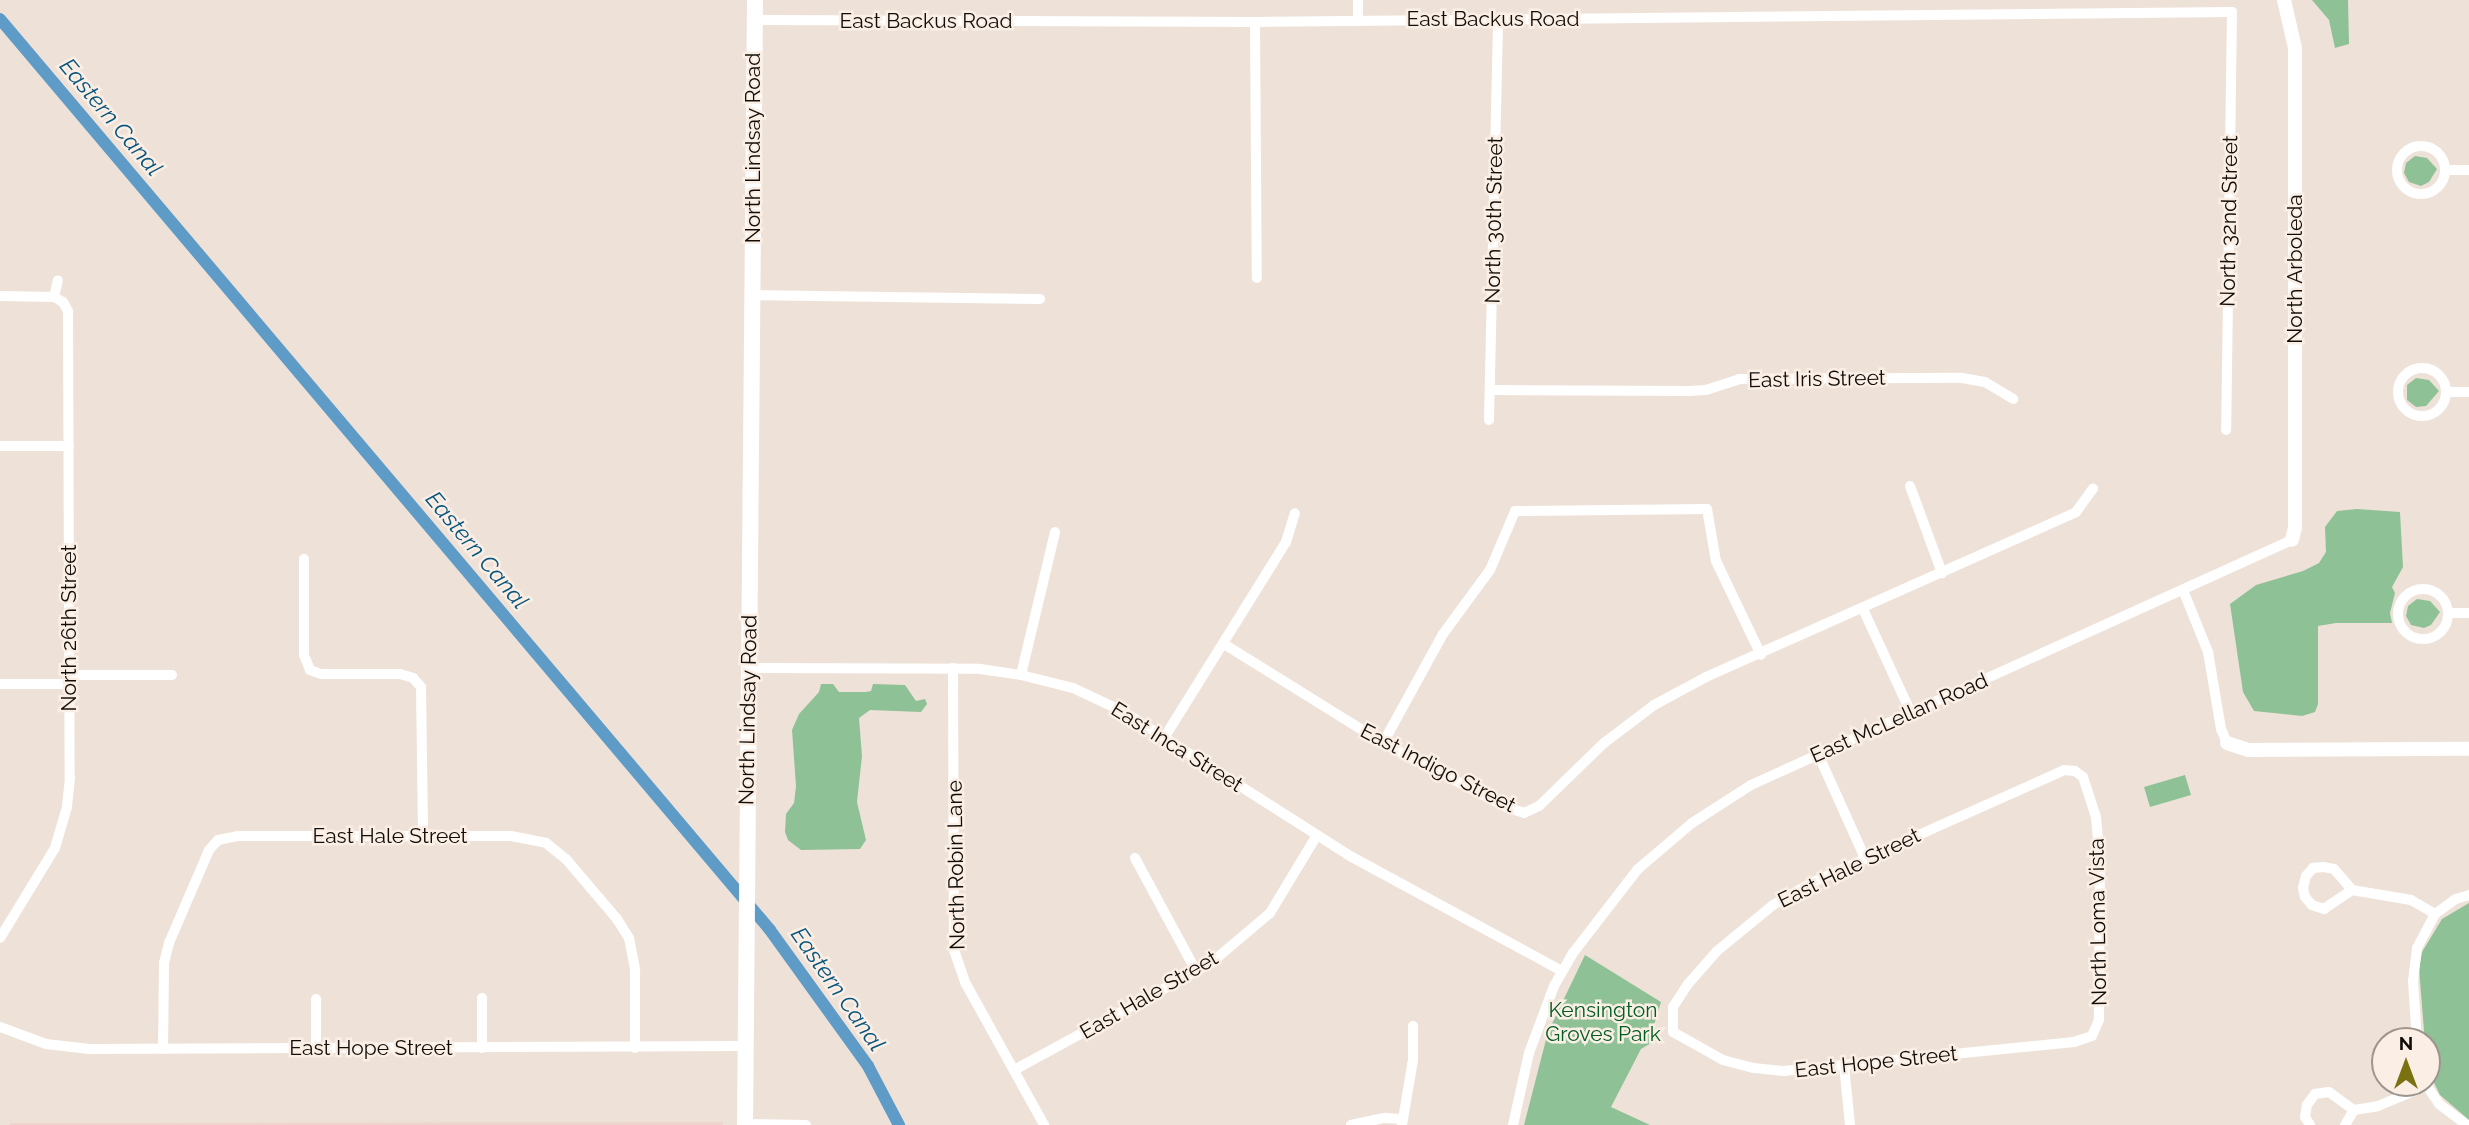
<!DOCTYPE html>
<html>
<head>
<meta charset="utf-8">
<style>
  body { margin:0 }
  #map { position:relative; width:2469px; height:1125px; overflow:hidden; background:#eee2d8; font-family:Raleway,sans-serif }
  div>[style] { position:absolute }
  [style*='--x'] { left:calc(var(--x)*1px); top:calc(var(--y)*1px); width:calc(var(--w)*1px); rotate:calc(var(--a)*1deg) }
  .education>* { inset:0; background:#edd4cd }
  .green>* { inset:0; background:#8fc196 }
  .canal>* { height:12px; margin:-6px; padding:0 6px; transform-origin:6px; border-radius:6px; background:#5e9bc7 }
  .minor>* { height:10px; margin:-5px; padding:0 5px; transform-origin:5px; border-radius:5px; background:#fff }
  .minor>.ring { margin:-5px; padding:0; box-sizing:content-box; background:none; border:10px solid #fff; border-radius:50% }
  .tertiary>* { height:14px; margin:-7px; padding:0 7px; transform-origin:7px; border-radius:7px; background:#fff }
  .secondary>* { height:16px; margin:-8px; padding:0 8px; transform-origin:8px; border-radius:8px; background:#fff }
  span { translate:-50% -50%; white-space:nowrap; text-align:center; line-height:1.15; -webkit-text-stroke:5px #fbefe5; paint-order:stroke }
  .street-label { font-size:21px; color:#110d09 }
  .park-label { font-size:21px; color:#005e23 }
  .water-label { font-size:23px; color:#06557f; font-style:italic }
  .north { position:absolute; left:2371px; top:1027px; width:70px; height:70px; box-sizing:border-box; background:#fbefe5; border:2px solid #9d958d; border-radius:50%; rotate:0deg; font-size:19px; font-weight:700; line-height:28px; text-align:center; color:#110d09 }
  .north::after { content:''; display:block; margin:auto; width:24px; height:32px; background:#7a7111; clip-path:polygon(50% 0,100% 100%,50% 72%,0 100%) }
</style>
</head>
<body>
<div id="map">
  <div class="education">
    <div style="clip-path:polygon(723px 1122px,723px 1125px,10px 1125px,10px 1123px)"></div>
  </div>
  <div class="green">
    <div style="clip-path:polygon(2312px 0,2348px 0,2349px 44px,2335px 48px,2329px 20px)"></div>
    <div style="clip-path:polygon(2415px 156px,2427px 158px,2437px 169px,2429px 182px,2421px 186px,2409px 182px,2404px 173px,2406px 163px)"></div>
    <div style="clip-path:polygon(2416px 378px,2429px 380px,2439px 391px,2426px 406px,2416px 407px,2407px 400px,2407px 385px)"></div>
    <div style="clip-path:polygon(2357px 509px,2400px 512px,2403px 567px,2392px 587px,2395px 593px,2390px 613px,2392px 623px,2336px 623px,2318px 626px,2318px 704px,2315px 712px,2302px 716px,2254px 711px,2243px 692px,2230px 604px,2256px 585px,2303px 571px,2319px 563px,2326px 552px,2325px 527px,2337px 511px)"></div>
    <div style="clip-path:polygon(2417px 599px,2430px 601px,2440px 612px,2431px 625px,2424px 628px,2411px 625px,2406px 616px,2408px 606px)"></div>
    <div style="clip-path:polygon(821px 684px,833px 684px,839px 692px,866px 692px,871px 691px,873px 684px,905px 685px,916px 701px,925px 699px,927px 704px,921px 712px,870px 710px,859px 718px,862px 756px,857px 802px,866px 840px,860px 849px,801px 850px,788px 840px,785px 832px,786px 814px,794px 803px,796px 786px,792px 730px,799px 714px,819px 692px)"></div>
    <div style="clip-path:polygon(2185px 775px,2191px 795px,2150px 807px,2144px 787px)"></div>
    <div style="clip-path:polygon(2469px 903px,2469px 1120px,2440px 1095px,2427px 1068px,2419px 968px,2422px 952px,2442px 919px)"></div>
    <div style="clip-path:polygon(1585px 955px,1661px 1002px,1654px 1025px,1658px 1039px,1641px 1049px,1611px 1107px,1650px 1125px,1524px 1125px,1548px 1032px)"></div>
  </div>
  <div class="canal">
    <div style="--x:0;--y:19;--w:1193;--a:49.79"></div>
    <div style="--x:770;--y:930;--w:168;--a:54.2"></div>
    <div style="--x:868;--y:1066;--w:67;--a:62.3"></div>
  </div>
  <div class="minor">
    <div style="--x:754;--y:20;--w:501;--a:0.23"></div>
    <div style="--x:1255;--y:22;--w:977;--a:-0.59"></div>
    <div style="--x:2232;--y:12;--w:418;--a:90.8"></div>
    <div style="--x:1358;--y:20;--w:20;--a:-90"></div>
    <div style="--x:1255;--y:22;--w:256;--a:89.6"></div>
    <div class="ring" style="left:2397px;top:146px;width:38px;height:38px"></div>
    <div style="--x:2445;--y:170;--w:24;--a:0"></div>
    <div style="--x:752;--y:295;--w:288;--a:0.8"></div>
    <div style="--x:0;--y:296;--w:54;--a:1.1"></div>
    <div style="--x:54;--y:297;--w:10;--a:29"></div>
    <div style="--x:63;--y:302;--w:10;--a:61"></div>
    <div style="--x:68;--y:311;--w:467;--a:89.8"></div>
    <div style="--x:70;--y:778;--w:29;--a:96"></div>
    <div style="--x:67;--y:807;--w:43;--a:106.3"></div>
    <div style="--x:55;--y:848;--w:105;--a:121.4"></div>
    <div style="--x:54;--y:297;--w:17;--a:-77"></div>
    <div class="ring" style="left:2398px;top:368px;width:38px;height:38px"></div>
    <div style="--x:1491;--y:390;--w:198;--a:0.3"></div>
    <div style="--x:1689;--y:391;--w:17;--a:-3"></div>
    <div style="--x:1706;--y:390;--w:35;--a:-18"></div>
    <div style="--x:1739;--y:379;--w:223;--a:-0.3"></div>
    <div style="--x:1962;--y:378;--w:23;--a:10"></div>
    <div style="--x:1985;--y:382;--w:33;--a:31"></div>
    <div style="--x:2446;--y:392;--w:23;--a:0"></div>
    <div style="--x:1489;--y:420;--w:401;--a:-88.7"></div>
    <div style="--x:0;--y:446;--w:69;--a:0"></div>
    <div style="--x:1910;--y:486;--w:93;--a:69.8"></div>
    <div style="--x:304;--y:559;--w:96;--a:90"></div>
    <div style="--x:304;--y:655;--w:16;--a:68"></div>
    <div style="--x:310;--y:670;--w:12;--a:20"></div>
    <div style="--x:321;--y:674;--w:79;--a:0"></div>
    <div style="--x:400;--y:674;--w:14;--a:17"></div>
    <div style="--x:413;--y:678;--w:12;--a:48"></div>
    <div style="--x:421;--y:687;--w:149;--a:89.2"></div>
    <div class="ring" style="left:2398px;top:589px;width:40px;height:40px"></div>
    <div style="--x:2183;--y:590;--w:67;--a:68"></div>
    <div style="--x:2208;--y:652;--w:78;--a:80.4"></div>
    <div style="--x:2221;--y:729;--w:15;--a:67"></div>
    <div style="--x:1863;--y:609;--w:115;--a:65.2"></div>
    <div style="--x:2448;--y:613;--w:21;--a:0"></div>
    <div style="--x:1224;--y:644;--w:187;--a:31.9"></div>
    <div style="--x:1383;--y:743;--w:139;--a:27.5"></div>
    <div style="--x:1506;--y:807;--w:19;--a:18"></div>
    <div style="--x:1524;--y:813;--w:17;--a:-25"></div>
    <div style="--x:1539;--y:806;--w:91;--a:-44.1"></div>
    <div style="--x:1604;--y:743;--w:63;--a:-37.2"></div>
    <div style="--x:1654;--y:705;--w:59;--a:-28.3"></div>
    <div style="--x:1706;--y:677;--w:405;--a:-24"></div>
    <div style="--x:2076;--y:512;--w:29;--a:-54"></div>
    <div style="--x:749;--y:668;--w:231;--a:0.2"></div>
    <div style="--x:980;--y:669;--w:41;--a:8.3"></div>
    <div style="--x:1021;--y:675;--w:54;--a:14"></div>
    <div style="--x:1073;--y:688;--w:56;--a:25.2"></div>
    <div style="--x:1124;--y:712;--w:270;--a:32.5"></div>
    <div style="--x:1352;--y:857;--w:239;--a:28.5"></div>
    <div style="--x:953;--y:668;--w:282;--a:89.8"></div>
    <div style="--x:954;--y:950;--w:36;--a:71"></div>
    <div style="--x:966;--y:984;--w:161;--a:61"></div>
    <div style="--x:69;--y:675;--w:103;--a:0"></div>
    <div style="--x:1021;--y:675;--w:147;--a:-76.6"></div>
    <div style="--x:0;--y:684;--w:69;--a:0"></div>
    <div style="--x:1164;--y:738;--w:231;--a:-58.1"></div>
    <div style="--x:1286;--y:542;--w:30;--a:-73"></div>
    <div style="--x:1383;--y:743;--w:124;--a:-61.2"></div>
    <div style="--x:1443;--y:634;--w:79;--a:-53.7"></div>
    <div style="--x:1490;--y:570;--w:64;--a:-67"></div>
    <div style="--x:1515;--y:511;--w:192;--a:-0.6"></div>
    <div style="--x:1707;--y:509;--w:53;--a:80.2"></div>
    <div style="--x:1716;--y:561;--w:104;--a:64.4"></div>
    <div style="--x:1818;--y:754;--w:114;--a:65.7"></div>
    <div style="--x:2064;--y:770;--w:11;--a:5"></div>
    <div style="--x:2075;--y:771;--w:10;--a:37"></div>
    <div style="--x:2083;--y:777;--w:42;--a:72"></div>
    <div style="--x:2096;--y:817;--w:44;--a:84.8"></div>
    <div style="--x:2100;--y:861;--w:159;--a:90.4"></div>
    <div style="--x:2099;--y:1020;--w:17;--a:114"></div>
    <div style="--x:2092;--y:1036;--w:19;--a:162"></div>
    <div style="--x:2074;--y:1042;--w:292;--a:174.3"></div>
    <div style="--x:1783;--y:1071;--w:30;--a:-174"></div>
    <div style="--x:1753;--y:1068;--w:31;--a:-165"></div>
    <div style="--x:1723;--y:1060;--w:57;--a:-150.8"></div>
    <div style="--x:1673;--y:1032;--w:25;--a:-90"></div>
    <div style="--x:1673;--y:1007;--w:27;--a:-57"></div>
    <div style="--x:1688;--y:984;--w:44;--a:-48.7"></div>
    <div style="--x:1717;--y:951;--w:72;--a:-39.4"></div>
    <div style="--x:1773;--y:905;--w:46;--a:-29.9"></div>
    <div style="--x:1813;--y:882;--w:275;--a:-24"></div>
    <div style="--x:1135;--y:858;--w:128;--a:61.6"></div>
    <div style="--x:2352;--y:890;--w:34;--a:146"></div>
    <div style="--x:2324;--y:909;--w:13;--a:-162"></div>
    <div style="--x:2312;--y:905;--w:11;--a:-131"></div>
    <div style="--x:2305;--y:897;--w:9;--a:-103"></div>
    <div style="--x:2303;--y:888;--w:12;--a:-76"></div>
    <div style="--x:2306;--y:876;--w:11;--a:-49"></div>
    <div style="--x:2313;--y:868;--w:10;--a:-6"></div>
    <div style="--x:2323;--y:867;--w:11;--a:10"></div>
    <div style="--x:2334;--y:869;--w:28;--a:49"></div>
    <div style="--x:2352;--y:890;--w:60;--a:9.6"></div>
    <div style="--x:2411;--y:900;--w:28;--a:30"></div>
    <div style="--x:316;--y:999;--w:49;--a:90"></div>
    <div style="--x:0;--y:1027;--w:49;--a:20.3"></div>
    <div style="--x:46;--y:1044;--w:44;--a:6.5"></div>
    <div style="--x:90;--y:1049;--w:656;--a:-0.26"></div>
    <div style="--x:2417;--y:1041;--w:60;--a:-93.8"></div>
    <div style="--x:2413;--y:981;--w:33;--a:-83"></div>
    <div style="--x:2417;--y:948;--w:38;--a:-62"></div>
    <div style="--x:2435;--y:914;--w:26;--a:-36"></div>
    <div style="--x:2456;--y:899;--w:14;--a:-17"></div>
    <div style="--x:482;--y:1048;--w:50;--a:-90"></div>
    <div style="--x:163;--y:1049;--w:86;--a:-89.3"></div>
    <div style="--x:164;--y:963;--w:21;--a:-76"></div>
    <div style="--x:169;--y:943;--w:101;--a:-66.7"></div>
    <div style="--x:209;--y:850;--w:13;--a:-48"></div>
    <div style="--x:218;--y:840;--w:20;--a:-11"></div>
    <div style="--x:238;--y:836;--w:273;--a:0"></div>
    <div style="--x:511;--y:836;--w:36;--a:11"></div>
    <div style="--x:546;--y:843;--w:26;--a:39"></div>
    <div style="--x:566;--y:859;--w:79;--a:49.6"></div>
    <div style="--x:617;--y:919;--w:22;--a:58"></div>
    <div style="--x:629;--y:938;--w:33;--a:79"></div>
    <div style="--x:635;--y:970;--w:78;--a:90"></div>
    <div style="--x:1844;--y:1065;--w:60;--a:84.3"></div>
    <div style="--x:1014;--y:1070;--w:224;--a:-28.5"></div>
    <div style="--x:1211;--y:963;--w:77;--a:-40.3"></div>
    <div style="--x:1270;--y:913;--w:91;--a:-58.9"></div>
    <div style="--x:2425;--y:1083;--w:25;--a:56"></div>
    <div style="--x:2439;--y:1104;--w:35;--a:37"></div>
    <div style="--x:745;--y:1124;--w:61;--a:0.9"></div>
    <div style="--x:1351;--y:1125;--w:35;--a:-12"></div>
    <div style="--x:1385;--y:1118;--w:18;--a:3"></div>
    <div style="--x:1402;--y:1125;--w:66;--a:-80.4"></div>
    <div style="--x:1413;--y:1060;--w:34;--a:-90"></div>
    <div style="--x:1513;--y:1125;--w:74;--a:-77.5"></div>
    <div style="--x:1529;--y:1053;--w:72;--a:-69.5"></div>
    <div style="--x:1554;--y:986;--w:38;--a:-60"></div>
    <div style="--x:1573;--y:953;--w:106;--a:-52.3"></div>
    <div style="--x:1638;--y:869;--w:71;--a:-40.4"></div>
    <div style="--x:1692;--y:823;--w:70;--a:-32.8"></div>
    <div style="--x:1751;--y:785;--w:594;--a:-24.36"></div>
    <div style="--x:2310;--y:1125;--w:9;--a:-122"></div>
    <div style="--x:2305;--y:1117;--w:12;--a:-81"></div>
    <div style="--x:2307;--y:1105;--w:14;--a:-54"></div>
    <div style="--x:2315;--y:1094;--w:14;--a:-8"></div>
    <div style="--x:2329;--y:1092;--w:31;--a:36"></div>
    <div style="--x:2354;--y:1110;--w:24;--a:-9"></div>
    <div style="--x:2378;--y:1106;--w:52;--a:-22.6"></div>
    <div style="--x:2345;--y:1125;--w:17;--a:-59"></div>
  </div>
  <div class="tertiary">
    <div style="--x:2284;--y:0;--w:49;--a:77.1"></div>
    <div style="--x:2295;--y:48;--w:479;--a:90"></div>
    <div style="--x:2295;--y:527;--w:13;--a:103"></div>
    <div style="--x:2227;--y:743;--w:22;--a:18"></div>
    <div style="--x:2248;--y:750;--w:221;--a:-0.3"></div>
  </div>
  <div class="secondary">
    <div style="--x:745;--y:1125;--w:1125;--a:-89.49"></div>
  </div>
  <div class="street-label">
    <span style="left:1493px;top:19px">East Backus Road</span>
    <span style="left:926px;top:21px">East Backus Road</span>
    <span style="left:753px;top:148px;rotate:-90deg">North Lindsay Road</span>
    <span style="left:1494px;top:220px;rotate:-89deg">North 30th Street</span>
    <span style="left:2229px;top:221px;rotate:-89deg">North 32nd Street</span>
    <span style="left:2295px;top:269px;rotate:-90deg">North Arboleda</span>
    <span style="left:1817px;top:379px;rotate:-1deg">East Iris Street</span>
    <span style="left:69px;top:628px;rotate:-90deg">North 26th Street</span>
    <span style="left:748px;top:710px;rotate:-89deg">North Lindsay Road</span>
    <span style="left:1899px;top:718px;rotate:-24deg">East McLellan Road</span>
    <span style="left:1177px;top:747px;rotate:32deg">East Inca Street</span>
    <span style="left:1438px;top:768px;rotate:27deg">East Indigo Street</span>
    <span style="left:390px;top:836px">East Hale Street</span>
    <span style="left:956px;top:865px;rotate:-91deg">North Robin Lane</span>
    <span style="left:1849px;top:868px;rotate:-26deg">East Hale Street</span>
    <span style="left:2098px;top:922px;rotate:-91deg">North Loma Vista</span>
    <span style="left:1149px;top:995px;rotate:-30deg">East Hale Street</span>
    <span style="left:371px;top:1048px">East Hope Street</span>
    <span style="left:1876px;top:1062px;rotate:-6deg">East Hope Street</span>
  </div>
  <div class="park-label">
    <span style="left:1603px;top:1022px">Kensington<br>Groves Park</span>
  </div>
  <div class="water-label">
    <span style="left:111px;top:117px;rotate:50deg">Eastern Canal</span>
    <span style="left:477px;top:550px;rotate:50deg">Eastern Canal</span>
    <span style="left:838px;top:989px;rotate:55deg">Eastern Canal</span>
  </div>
  <div class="north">N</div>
</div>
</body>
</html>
